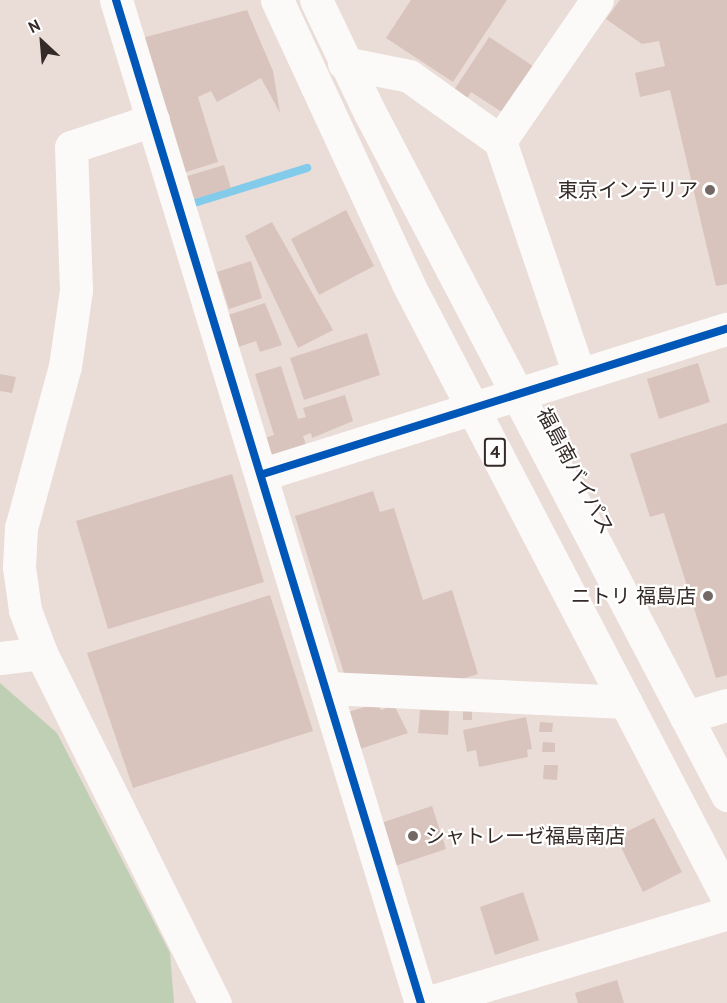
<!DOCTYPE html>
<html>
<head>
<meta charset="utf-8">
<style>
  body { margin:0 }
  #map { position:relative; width:727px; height:1003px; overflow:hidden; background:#eadcd7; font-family:"PT Sans","Noto Sans JP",sans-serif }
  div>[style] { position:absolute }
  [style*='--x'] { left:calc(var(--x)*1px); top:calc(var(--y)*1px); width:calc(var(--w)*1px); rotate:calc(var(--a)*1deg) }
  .green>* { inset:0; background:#bfcfb4 }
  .stream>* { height:8px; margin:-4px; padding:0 4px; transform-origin:4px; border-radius:4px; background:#82cbeb }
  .building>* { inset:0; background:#d8c4bc }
  .minor>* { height:33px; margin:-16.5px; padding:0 16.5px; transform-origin:16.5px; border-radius:16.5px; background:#fcfaf9 }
  .highway>* { height:33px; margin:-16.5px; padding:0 16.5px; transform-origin:16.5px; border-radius:16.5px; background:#fcfaf9 }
  .cycleway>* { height:8px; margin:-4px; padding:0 4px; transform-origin:4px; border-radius:4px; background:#0057b8 }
  .dots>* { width:16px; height:16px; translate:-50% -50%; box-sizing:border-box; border:3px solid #fff; border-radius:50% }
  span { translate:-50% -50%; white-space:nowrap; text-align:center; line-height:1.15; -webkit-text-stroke:4.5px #fff; paint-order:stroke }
  .shield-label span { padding:2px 4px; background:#fff; border:2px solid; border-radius:4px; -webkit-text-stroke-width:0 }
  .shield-label { font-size:18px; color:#342a27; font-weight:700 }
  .poi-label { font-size:20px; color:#342a27 }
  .right { translate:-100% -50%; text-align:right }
  .left { translate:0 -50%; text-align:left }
  .street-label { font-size:20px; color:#342a27 }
  .north { position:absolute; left:12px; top:12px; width:60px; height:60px; -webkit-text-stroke:4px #fff; paint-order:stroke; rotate:334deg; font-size:16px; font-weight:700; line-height:24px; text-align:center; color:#342a27 }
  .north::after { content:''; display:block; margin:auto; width:21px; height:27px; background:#342a27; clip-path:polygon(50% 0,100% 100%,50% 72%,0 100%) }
</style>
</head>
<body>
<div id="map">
  <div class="green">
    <div style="clip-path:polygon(0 683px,57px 733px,170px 953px,174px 1003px,0 1003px)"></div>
  </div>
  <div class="stream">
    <div style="--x:188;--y:205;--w:125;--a:-17.3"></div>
  </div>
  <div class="building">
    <div style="clip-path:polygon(411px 0,507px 0,453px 82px,386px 38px)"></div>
    <div style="clip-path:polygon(620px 0,727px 0,727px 284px,716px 286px,670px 90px,640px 97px,635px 73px,665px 66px,659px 41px,642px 44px,606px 19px)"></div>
    <div style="clip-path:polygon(247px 10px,273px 71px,280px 113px,261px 78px,217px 102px,211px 91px,198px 97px,218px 162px,183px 173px,142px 38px)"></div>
    <div style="clip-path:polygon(489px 37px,536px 68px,505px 114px,471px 92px,465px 102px,452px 93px)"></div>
    <div style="clip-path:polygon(224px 165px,231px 188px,187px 201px,181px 178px)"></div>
    <div style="clip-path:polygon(346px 210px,374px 266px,319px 295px,291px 239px)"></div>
    <div style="clip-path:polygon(272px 222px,333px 330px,298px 348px,245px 236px)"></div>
    <div style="clip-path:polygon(251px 261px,262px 298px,229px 309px,217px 272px)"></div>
    <div style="clip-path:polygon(265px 303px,282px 345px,260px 352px,256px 341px,238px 347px,228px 315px)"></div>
    <div style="clip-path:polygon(367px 333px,380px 375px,304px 400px,290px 358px)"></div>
    <div style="clip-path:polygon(698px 363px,710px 402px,659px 419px,647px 379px)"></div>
    <div style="clip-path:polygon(281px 366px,298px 419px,306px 417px,303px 408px,345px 395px,353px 421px,312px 438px,311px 433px,303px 436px,307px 448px,269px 460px,262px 439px,274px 435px,255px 374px)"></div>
    <div style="clip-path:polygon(0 374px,16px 377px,12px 393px,0 391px)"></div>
    <div style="clip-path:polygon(727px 423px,727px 675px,716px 678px,664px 513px,650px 517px,630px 454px)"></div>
    <div style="clip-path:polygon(232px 474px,264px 582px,108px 629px,76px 521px)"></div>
    <div style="clip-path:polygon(373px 491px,380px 512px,394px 508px,423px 600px,452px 590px,478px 674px,434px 688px,347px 683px,295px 516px)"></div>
    <div style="clip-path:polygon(270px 595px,313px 731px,133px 788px,87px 653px)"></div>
    <div style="clip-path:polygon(378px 703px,381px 710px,394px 705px,408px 733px,360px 749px,348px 712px)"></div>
    <div style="clip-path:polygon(420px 710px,449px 711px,448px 735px,418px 733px)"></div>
    <div style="clip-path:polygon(463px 710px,472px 710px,472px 720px,463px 720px)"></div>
    <div style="clip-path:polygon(526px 717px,532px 749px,527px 750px,528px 757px,479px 767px,476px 750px,467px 752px,463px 730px)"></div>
    <div style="clip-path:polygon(540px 722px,553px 723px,552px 732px,539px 732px)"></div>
    <div style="clip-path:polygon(543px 742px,555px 743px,555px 752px,542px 752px)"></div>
    <div style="clip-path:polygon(544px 765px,558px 765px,557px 780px,543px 779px)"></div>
    <div style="clip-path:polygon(432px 806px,446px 849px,395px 866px,381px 823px)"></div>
    <div style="clip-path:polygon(654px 818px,682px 872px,643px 892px,616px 837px)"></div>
    <div style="clip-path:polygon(523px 892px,539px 940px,495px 955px,480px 907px)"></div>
    <div style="clip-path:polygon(617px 980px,624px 1003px,578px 1003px,575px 993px)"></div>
  </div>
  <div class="minor">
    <div style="--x:116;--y:0;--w:1048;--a:73.09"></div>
    <div style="--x:344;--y:63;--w:66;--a:11.3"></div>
    <div style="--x:409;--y:76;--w:112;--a:35.5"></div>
    <div style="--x:500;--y:141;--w:171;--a:-55.5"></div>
    <div style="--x:153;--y:120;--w:86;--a:161.8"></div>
    <div style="--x:71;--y:147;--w:143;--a:88"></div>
    <div style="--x:76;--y:290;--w:77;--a:98.2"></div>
    <div style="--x:65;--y:366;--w:168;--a:105.2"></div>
    <div style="--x:21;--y:528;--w:39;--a:93"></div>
    <div style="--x:19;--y:567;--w:43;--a:82.1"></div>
    <div style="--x:25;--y:610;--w:46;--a:69.6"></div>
    <div style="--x:41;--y:653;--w:391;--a:63.6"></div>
    <div style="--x:500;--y:141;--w:246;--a:71.3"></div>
    <div style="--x:263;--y:474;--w:486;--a:-17.4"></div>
    <div style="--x:0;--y:658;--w:41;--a:-7"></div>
    <div style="--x:327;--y:688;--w:299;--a:2.7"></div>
    <div style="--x:686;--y:717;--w:43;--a:-16.3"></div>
    <div style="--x:426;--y:1003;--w:314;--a:-16.6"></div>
  </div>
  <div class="highway">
    <div style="--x:277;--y:0;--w:313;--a:65.2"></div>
    <div style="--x:408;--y:284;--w:691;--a:62.51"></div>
    <div style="--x:316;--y:0;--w:125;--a:64.5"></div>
    <div style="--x:370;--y:113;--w:770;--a:62.37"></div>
  </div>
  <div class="cycleway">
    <div style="--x:116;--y:0;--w:1048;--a:73.09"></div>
    <div style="--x:263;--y:474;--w:486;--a:-17.4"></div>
  </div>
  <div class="dots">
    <div style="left:710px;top:190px;background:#746865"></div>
    <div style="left:708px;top:596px;background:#746865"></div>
    <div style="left:413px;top:836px;background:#746865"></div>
  </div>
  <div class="shield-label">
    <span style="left:495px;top:452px">4</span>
  </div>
  <div class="poi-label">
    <span class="right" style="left:698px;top:190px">東京インテリア</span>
    <span class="right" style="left:696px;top:596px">ニトリ 福島店</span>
    <span class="left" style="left:425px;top:836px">シャトレーゼ福島南店</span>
  </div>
  <div class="street-label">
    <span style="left:575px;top:471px;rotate:62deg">福島南バイパス</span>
  </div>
  <div class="north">N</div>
</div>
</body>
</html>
